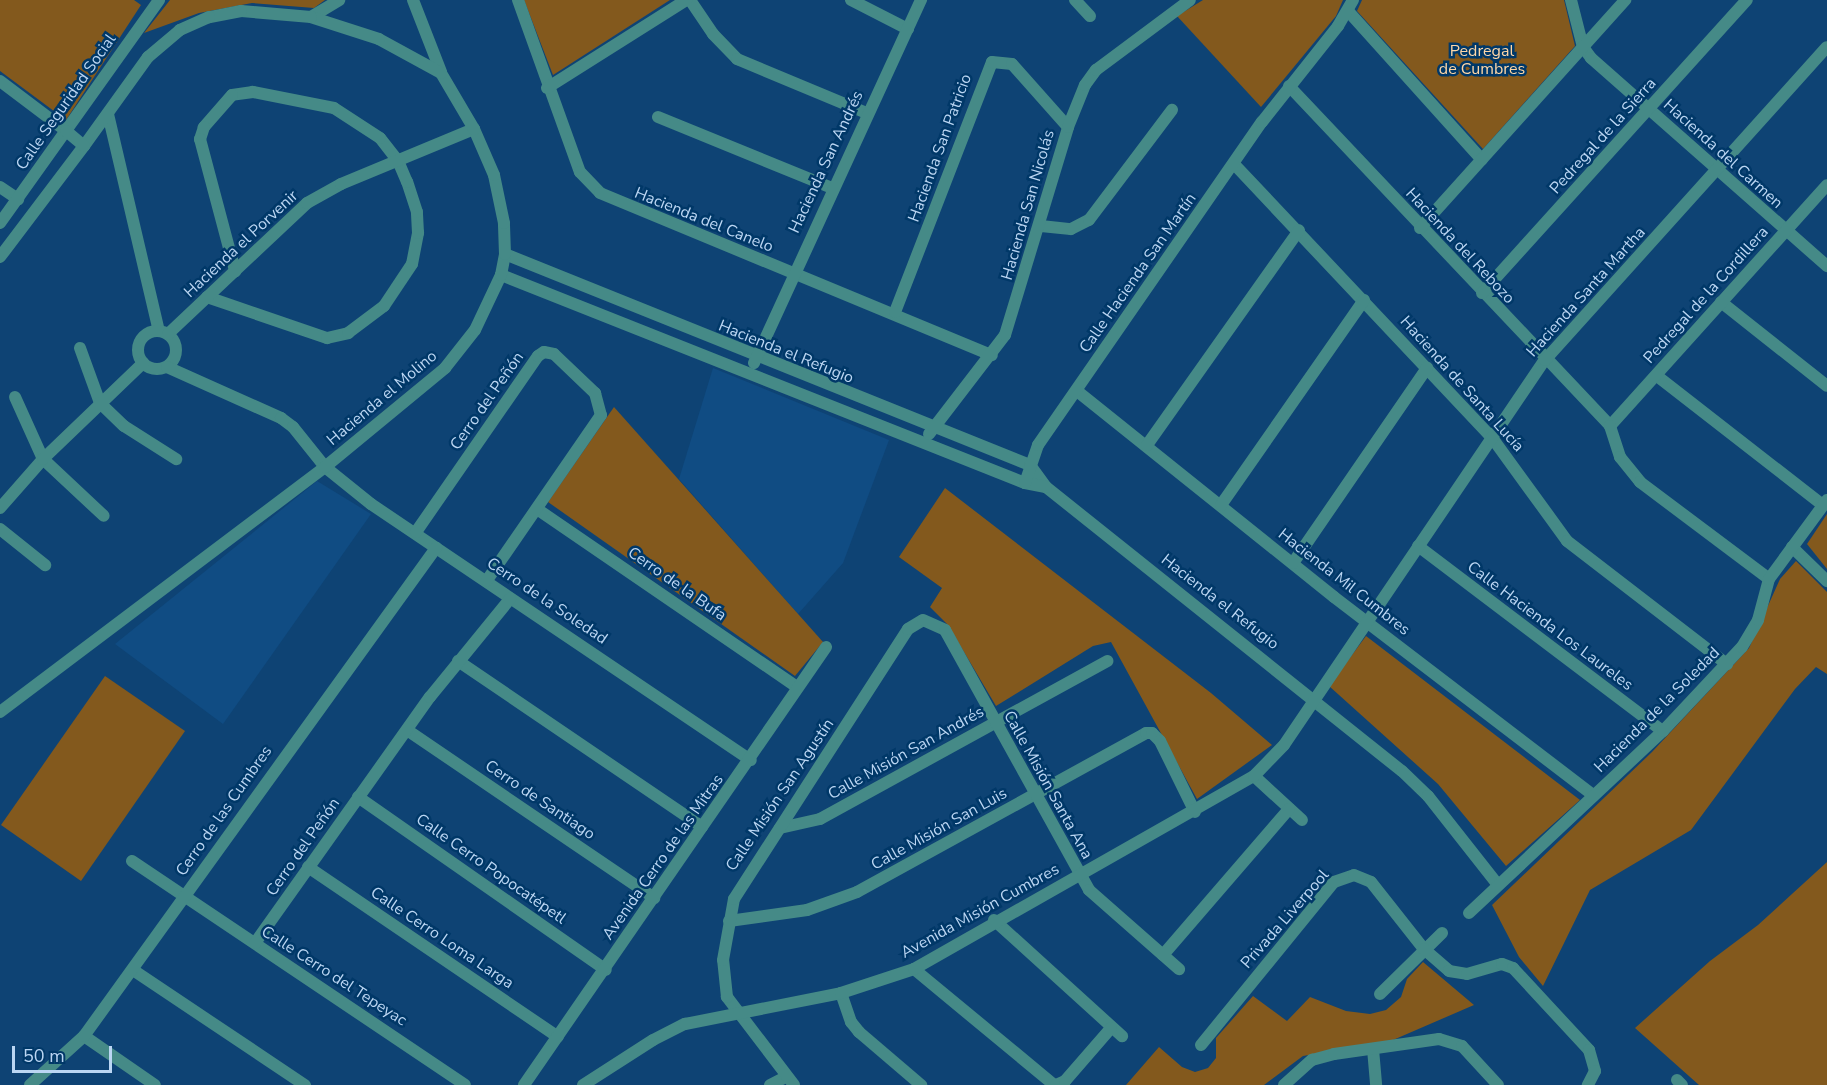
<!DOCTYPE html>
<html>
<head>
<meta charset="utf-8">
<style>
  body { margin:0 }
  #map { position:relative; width:1827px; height:1085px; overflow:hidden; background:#0e4374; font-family:"Nunito Sans",sans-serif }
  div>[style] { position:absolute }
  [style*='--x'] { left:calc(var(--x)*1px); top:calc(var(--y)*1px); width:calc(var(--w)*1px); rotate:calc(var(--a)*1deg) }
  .built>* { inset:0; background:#104c83 }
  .green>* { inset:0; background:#83591d }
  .minor>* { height:12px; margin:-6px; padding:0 6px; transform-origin:6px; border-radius:6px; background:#458a87 }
  .minor>.ring { margin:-6px; padding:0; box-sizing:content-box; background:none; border:12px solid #458a87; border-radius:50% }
  .tertiary>* { height:12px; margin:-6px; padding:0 6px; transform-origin:6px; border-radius:6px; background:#458a87 }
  span { translate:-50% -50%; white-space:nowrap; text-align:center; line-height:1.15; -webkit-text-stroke:5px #003868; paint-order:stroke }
  .park-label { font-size:16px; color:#fed7a7 }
  .street-label { font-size:16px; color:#bbd6f3 }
  .scale { position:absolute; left:12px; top:1046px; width:100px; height:27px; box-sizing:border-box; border:3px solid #bbd6f3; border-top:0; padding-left:8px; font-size:18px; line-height:21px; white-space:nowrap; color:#bbd6f3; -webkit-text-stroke:4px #003868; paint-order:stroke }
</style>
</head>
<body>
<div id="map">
  <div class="built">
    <div style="clip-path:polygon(713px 368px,889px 440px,843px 563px,798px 614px,679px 479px)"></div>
    <div style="clip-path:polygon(317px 481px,371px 514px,223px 724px,115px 644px)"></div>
  </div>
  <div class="green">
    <div style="clip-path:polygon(0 0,134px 0,141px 5px,66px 120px,0 71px)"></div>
    <div style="clip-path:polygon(170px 0,325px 0,314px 8px,252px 3px,199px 13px,144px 33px)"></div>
    <div style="clip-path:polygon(524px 0,670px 0,553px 75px)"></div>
    <div style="clip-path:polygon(1203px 0,1343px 0,1336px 16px,1261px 107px,1177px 16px)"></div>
    <div style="clip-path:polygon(1362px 0,1564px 0,1575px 46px,1483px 149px,1357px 11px)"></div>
    <div style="clip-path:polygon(614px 407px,823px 642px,795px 676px,548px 502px)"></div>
    <div style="clip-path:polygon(945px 488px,1211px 693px,1272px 745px,1197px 799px,1111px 642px,1093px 646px,996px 706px,948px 625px,930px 607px,942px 588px,899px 557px)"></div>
    <div style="clip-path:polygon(1827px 514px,1827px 569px,1807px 544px)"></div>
    <div style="clip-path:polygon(1796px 561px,1827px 592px,1827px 674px,1816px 667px,1795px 689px,1691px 830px,1590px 890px,1543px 986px,1519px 957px,1492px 905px,1652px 752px,1749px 648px,1780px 579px)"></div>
    <div style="clip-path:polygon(1366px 636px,1580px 800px,1506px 866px,1438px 784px,1329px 686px)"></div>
    <div style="clip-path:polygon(105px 676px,185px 731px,81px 881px,1px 825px)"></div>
    <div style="clip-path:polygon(1827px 862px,1827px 1085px,1699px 1085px,1635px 1028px,1710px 961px,1758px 925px)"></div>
    <div style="clip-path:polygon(1423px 962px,1474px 1005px,1393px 1040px,1303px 1056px,1264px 1085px,1126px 1085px,1159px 1047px,1182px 1067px,1195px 1072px,1208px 1068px,1216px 1058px,1216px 1038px,1253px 996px,1287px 1021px,1310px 997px,1346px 1011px,1370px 1014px,1386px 1010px,1401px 997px,1407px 979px)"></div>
  </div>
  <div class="minor">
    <div style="--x:413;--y:0;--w:77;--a:68.7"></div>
    <div style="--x:518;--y:0;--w:183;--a:70.2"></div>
    <div style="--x:580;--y:172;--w:29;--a:46"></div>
    <div style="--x:600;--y:193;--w:424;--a:22.5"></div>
    <div style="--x:690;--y:0;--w:41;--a:55.9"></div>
    <div style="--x:713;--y:34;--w:35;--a:46"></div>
    <div style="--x:737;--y:59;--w:141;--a:22.6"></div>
    <div style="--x:851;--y:0;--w:64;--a:27"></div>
    <div style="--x:1075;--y:0;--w:22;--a:47"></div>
    <div style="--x:1571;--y:0;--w:49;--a:75.7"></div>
    <div style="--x:1583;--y:47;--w:14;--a:54"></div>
    <div style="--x:1591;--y:58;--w:315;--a:41.4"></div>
    <div style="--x:1348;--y:11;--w:200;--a:48"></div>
    <div style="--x:311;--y:17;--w:33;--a:-31"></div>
    <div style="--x:0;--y:81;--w:83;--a:37.1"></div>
    <div style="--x:1289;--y:86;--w:468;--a:46.6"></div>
    <div style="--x:547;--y:88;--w:165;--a:-32.3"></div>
    <div style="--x:108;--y:114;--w:223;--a:76.8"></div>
    <div style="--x:658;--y:117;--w:188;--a:22.2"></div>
    <div style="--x:1234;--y:164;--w:378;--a:46.7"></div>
    <div style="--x:1493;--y:439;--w:126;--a:54"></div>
    <div style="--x:1567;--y:541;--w:202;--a:37.6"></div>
    <div style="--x:0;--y:187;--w:22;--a:34"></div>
    <div style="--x:1041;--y:226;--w:30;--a:6"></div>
    <div style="--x:1071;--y:229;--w:20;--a:-27"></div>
    <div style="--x:1089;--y:220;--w:138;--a:-53"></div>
    <div style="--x:1420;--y:228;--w:307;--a:-48"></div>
    <div style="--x:505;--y:254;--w:566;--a:21.9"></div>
    <div style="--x:1030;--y:465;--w:27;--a:54"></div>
    <div style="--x:1046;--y:487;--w:455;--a:38.6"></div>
    <div style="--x:1402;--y:771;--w:36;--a:44"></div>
    <div style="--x:1428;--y:796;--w:113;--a:51.8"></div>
    <div style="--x:501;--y:275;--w:564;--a:21.65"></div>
    <div style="--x:1025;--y:483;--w:21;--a:11"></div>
    <div style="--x:1482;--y:293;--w:395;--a:-47.9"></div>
    <div style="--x:207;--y:297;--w:127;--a:18.9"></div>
    <div style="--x:327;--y:338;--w:22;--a:-13"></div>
    <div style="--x:348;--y:333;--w:45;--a:-36.9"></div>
    <div style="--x:384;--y:306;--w:50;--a:-56.3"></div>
    <div style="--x:412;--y:264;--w:32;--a:-79"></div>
    <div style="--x:418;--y:233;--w:21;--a:-93"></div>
    <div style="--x:417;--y:212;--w:32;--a:-108"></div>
    <div style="--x:407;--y:182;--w:23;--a:-113"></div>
    <div style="--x:398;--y:161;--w:29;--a:-128"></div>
    <div style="--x:380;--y:138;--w:55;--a:-146.9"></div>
    <div style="--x:334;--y:108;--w:83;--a:-168.8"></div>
    <div style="--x:253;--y:92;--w:21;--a:172"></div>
    <div style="--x:232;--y:95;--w:43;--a:131.2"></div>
    <div style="--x:204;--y:127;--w:13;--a:108"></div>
    <div style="--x:200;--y:139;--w:137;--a:75.1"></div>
    <div style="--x:1721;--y:302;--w:135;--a:38.4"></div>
    <div style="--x:895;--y:312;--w:268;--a:-68.8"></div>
    <div style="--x:992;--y:62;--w:20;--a:6"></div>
    <div style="--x:1012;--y:64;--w:84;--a:48.4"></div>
    <div class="ring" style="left:138px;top:331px;width:26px;height:26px"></div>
    <div style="--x:168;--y:334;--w:191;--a:-43.3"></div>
    <div style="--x:307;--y:203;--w:39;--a:-29"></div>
    <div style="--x:341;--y:184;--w:144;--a:-22.5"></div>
    <div style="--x:80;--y:348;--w:59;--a:70"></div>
    <div style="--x:100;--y:403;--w:33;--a:44"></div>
    <div style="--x:124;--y:426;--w:62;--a:32.4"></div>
    <div style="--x:754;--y:363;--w:400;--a:-65.3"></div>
    <div style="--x:167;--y:367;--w:125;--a:24.1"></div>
    <div style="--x:281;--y:418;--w:15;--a:37"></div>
    <div style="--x:293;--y:427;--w:51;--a:51.3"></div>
    <div style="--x:325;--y:467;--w:59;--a:38.8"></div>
    <div style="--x:371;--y:504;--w:458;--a:34"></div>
    <div style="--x:1657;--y:376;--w:210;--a:37.9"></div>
    <div style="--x:1077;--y:391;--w:329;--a:38.7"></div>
    <div style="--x:1334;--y:597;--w:326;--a:37.4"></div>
    <div style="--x:15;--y:397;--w:68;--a:65.7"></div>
    <div style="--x:43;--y:459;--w:83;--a:43.1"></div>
    <div style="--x:1610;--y:426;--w:324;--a:-48"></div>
    <div style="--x:1610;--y:426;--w:33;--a:72"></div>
    <div style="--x:1620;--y:457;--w:32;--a:51"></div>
    <div style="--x:1640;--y:482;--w:161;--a:36.9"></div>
    <div style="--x:929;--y:434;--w:125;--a:-52.5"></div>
    <div style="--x:1005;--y:335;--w:217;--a:-73.1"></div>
    <div style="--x:1068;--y:127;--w:45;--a:-68"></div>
    <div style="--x:1085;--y:85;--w:19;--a:-54"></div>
    <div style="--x:1096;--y:70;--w:117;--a:-36.7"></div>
    <div style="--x:1147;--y:445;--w:263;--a:-54.7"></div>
    <div style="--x:1025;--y:483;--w:40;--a:-71.1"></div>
    <div style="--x:1038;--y:445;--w:393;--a:-55.3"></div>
    <div style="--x:1262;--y:122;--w:122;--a:-51.6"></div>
    <div style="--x:1338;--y:26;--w:30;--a:-60"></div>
    <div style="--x:1221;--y:505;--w:250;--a:-55.1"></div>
    <div style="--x:0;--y:508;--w:65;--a:-48.7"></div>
    <div style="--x:43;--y:459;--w:139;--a:-43.8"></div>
    <div style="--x:537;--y:509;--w:315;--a:34.4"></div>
    <div style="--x:0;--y:529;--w:58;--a:38.7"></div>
    <div style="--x:416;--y:532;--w:214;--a:-55.3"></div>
    <div style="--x:538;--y:356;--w:7;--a:-34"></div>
    <div style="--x:544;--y:352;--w:10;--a:11"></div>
    <div style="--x:554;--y:354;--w:57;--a:43.6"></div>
    <div style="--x:595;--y:393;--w:23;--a:75"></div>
    <div style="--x:601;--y:415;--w:201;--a:124.6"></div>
    <div style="--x:1418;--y:546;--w:307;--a:37.1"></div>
    <div style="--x:1792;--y:547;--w:49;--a:44.2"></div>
    <div style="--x:1293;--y:563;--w:237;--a:-55.5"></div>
    <div style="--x:458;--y:661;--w:295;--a:34.2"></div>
    <div style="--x:0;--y:712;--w:407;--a:-37"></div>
    <div style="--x:325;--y:467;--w:156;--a:-39.5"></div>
    <div style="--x:445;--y:368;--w:48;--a:-51.7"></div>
    <div style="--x:475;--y:330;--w:61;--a:-64.7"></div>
    <div style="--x:501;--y:275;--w:21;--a:-79"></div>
    <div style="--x:505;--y:254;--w:31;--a:-92"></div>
    <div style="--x:504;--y:223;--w:49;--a:-101.8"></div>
    <div style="--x:494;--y:175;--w:50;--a:-113.5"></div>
    <div style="--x:474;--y:129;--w:65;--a:-120.5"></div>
    <div style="--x:441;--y:73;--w:71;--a:-151.3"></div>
    <div style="--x:379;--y:39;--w:71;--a:-162.1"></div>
    <div style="--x:311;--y:17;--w:70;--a:-175.1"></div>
    <div style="--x:241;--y:11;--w:33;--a:169"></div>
    <div style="--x:209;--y:17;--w:32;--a:156"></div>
    <div style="--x:180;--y:30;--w:42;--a:139.8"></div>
    <div style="--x:148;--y:57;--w:110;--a:125.7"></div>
    <div style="--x:407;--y:730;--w:299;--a:34.2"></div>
    <div style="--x:1254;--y:776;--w:65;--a:42.5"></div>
    <div style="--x:358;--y:797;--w:302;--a:34.9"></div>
    <div style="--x:780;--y:828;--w:41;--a:-12.7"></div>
    <div style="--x:820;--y:819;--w:328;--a:-28.8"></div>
    <div style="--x:132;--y:861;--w:401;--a:33.9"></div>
    <div style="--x:308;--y:867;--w:302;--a:34.2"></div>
    <div style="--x:1469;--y:913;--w:266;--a:-43.2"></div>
    <div style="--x:1663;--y:731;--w:115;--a:-46.8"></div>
    <div style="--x:1742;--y:647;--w:31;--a:-59"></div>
    <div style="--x:1758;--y:620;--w:42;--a:-75"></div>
    <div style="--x:1769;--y:579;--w:98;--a:-53.7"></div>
    <div style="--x:994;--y:920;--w:173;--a:42.2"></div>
    <div style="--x:729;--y:921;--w:79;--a:-8"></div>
    <div style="--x:807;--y:910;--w:53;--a:-19.8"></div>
    <div style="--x:857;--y:892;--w:330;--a:-28.8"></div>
    <div style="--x:1146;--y:733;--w:6;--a:0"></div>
    <div style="--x:1152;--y:733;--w:11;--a:45"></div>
    <div style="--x:1160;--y:741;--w:79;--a:63.8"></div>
    <div style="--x:255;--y:943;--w:302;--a:-54.6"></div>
    <div style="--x:430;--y:697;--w:127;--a:-50.8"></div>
    <div style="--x:1163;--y:955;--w:193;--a:-49.2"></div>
    <div style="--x:914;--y:969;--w:182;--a:39.6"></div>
    <div style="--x:133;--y:970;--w:207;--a:33.8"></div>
    <div style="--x:841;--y:993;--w:31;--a:71"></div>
    <div style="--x:851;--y:1022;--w:13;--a:51"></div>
    <div style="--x:859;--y:1032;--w:82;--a:40.5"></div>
    <div style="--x:1380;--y:994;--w:87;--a:-44.5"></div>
    <div style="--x:84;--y:1036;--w:86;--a:34.6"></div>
    <div style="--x:1201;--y:1045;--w:210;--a:-50.8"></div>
    <div style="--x:1334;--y:882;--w:21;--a:-19"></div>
    <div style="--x:1354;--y:875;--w:18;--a:22"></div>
    <div style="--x:1371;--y:882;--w:85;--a:51.7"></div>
    <div style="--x:1424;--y:949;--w:33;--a:41"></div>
    <div style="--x:1449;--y:971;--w:18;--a:9"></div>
    <div style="--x:1467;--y:974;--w:36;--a:-16"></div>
    <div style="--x:1502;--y:964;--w:12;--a:20"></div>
    <div style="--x:1513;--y:968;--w:112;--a:47.2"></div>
    <div style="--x:1589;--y:1050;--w:22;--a:74"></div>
    <div style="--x:1595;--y:1071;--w:16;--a:117"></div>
    <div style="--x:1373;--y:1049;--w:36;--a:85"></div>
    <div style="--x:1677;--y:1080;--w:7;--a:45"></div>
    <div style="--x:30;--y:1085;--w:73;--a:-42.2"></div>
    <div style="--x:84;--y:1036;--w:602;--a:-54.2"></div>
    <div style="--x:524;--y:1085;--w:532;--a:-55.41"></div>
    <div style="--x:770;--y:1085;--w:18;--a:-27"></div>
    <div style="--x:794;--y:1085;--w:111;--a:-127.3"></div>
    <div style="--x:727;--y:997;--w:37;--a:-96"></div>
    <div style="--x:723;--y:960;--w:62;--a:-79.8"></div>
    <div style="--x:734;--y:899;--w:321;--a:-57.2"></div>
    <div style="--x:908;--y:629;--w:17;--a:-31"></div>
    <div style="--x:923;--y:620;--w:24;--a:24"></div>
    <div style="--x:945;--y:630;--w:297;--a:61"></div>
    <div style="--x:1089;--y:890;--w:120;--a:41.3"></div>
    <div style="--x:1056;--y:1085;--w:10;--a:-24"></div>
    <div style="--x:1065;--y:1081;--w:70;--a:-49"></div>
    <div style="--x:1284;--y:1085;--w:38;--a:-42"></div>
    <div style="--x:1312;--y:1060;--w:23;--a:-15"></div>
    <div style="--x:1334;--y:1054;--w:106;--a:-8.1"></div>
    <div style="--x:1439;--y:1039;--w:24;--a:17"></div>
    <div style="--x:1462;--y:1046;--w:53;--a:47.3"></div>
  </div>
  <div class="tertiary">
    <div style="--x:0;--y:223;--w:274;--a:-54.5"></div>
    <div style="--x:0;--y:257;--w:139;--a:-52.9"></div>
    <div style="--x:84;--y:146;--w:23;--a:-140"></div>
    <div style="--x:583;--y:1085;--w:83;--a:-32.7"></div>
    <div style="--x:653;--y:1040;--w:36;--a:-27"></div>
    <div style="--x:685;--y:1024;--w:159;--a:-11.2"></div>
    <div style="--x:841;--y:993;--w:77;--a:-18.2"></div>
    <div style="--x:914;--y:969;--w:391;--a:-29.6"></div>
    <div style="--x:1254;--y:776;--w:43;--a:-45.9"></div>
    <div style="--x:1284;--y:745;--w:465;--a:-55.9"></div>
    <div style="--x:1545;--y:360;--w:421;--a:-48"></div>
  </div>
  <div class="park-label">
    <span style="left:1482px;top:60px">Pedregal<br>de Cumbres</span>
  </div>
  <div class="street-label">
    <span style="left:66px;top:102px;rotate:-55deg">Calle Seguridad Social</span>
    <span style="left:1603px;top:136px;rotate:-48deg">Pedregal de la Sierra</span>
    <span style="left:940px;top:148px;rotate:-70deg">Hacienda San Patricio</span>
    <span style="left:1723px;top:154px;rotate:42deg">Hacienda del Carmen</span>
    <span style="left:826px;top:162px;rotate:-65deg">Hacienda San Andrés</span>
    <span style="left:1028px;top:205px;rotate:-74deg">Hacienda San Nicolás</span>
    <span style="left:704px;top:220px;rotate:22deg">Hacienda del Canelo</span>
    <span style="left:241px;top:244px;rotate:-43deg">Hacienda el Porvenir</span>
    <span style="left:1460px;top:246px;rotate:47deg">Hacienda del Rebozo</span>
    <span style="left:1138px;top:273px;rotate:-55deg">Calle Hacienda San Martín</span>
    <span style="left:1586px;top:292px;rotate:-48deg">Hacienda Santa Martha</span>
    <span style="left:1706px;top:295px;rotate:-48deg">Pedregal de la Cordillera</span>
    <span style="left:786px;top:352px;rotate:22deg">Hacienda el Refugio</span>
    <span style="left:1462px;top:384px;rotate:48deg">Hacienda de Santa Lucía</span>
    <span style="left:382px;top:398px;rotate:-40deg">Hacienda el Molino</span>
    <span style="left:487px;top:401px;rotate:-55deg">Cerro del Peñón</span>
    <span style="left:1344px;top:582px;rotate:38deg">Hacienda Mil Cumbres</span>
    <span style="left:677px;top:584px;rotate:35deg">Cerro de la Bufa</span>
    <span style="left:547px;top:601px;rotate:34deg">Cerro de la Soledad</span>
    <span style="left:1220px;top:602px;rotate:38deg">Hacienda el Refugio</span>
    <span style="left:1550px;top:626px;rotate:37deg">Calle Hacienda Los Laureles</span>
    <span style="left:1657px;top:710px;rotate:-45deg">Hacienda de la Soledad</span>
    <span style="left:906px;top:753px;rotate:-29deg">Calle Misión San Andrés</span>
    <span style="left:1048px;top:785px;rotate:61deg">Calle Misión Santa Ana</span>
    <span style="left:780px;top:795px;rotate:-56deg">Calle Misión San Agustín</span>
    <span style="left:540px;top:800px;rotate:34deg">Cerro de Santiago</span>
    <span style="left:224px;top:811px;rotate:-55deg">Cerro de las Cumbres</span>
    <span style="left:939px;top:829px;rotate:-29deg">Calle Misión San Luis</span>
    <span style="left:303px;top:847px;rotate:-55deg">Cerro del Peñón</span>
    <span style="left:663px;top:857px;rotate:-55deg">Avenida Cerro de las Mitras</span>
    <span style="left:491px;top:869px;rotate:35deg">Calle Cerro Popocatépetl</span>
    <span style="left:980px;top:911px;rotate:-29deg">Avenida Misión Cumbres</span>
    <span style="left:1285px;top:919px;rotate:-49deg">Privada Liverpool</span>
    <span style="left:442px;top:938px;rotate:34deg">Calle Cerro Loma Larga</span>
    <span style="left:334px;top:976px;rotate:33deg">Calle Cerro del Tepeyac</span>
  </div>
  <div class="scale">50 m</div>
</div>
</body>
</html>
